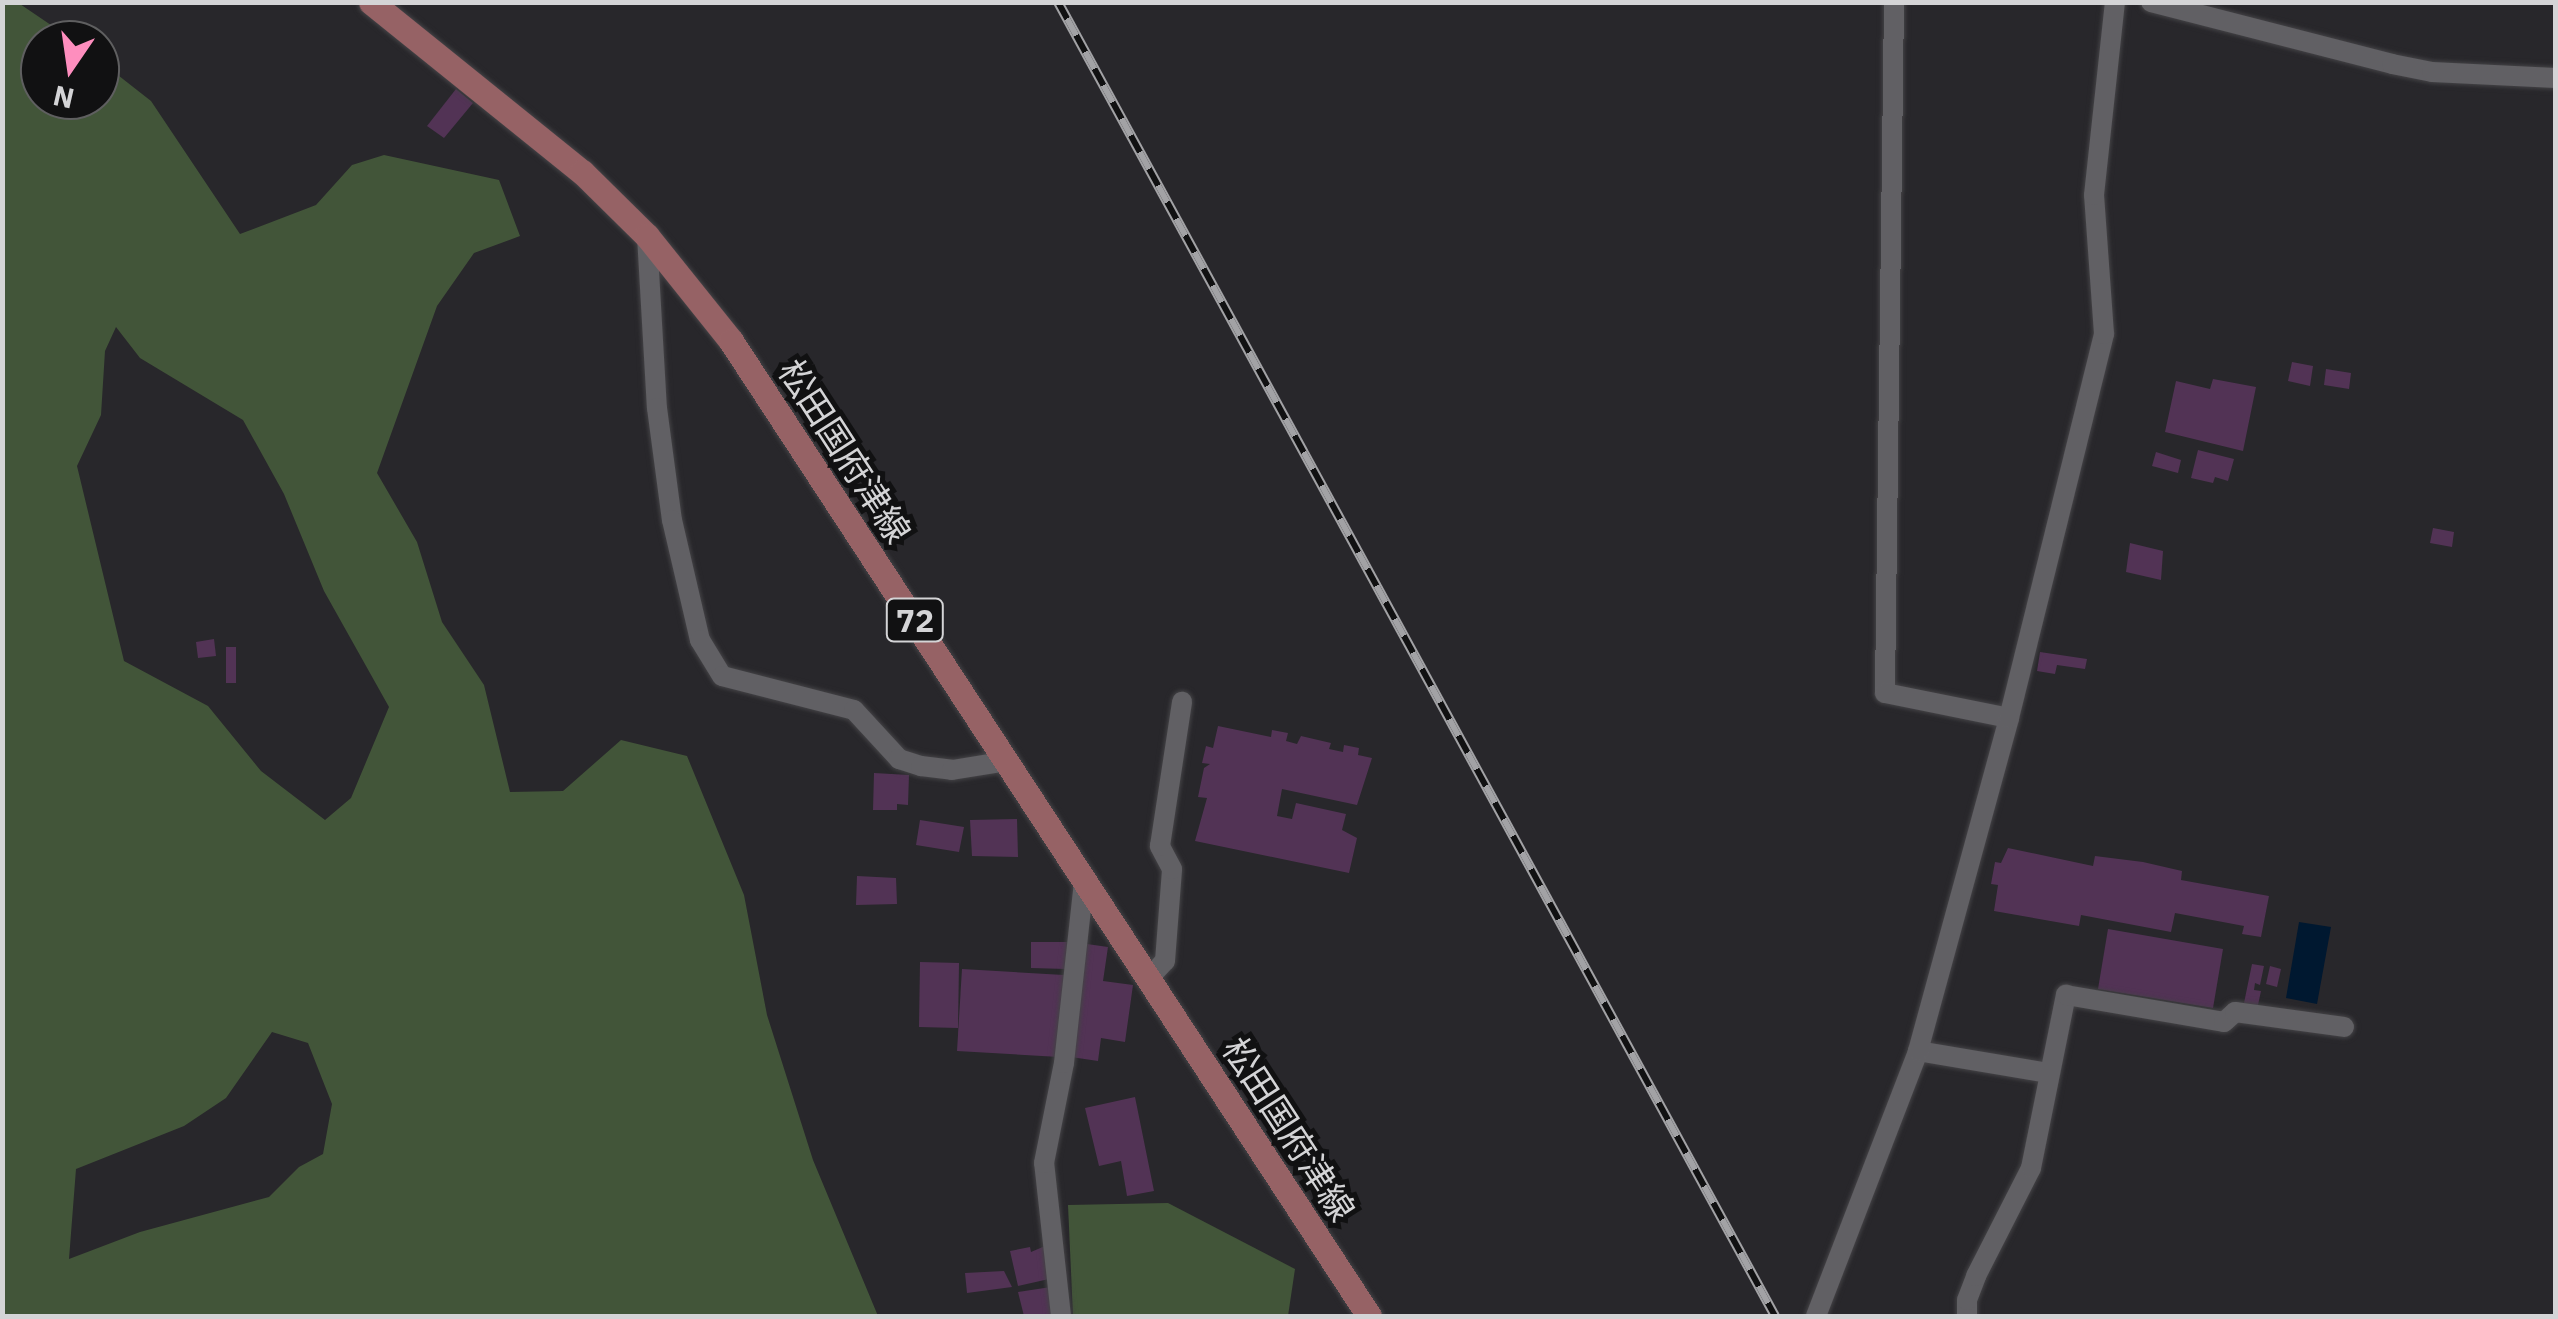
<!DOCTYPE html>
<html>
<head>
<meta charset="utf-8">
<style>
  body { margin:0 }
  #map { position:relative; width:2558px; height:1319px; overflow:hidden; background:#28272b; font-family:"IBM Plex Sans","Noto Sans JP",sans-serif }
  div>[style] { position:absolute }
  [style*='--x'] { left:calc(var(--x)*1px); top:calc(var(--y)*1px); width:calc(var(--w)*1px); rotate:calc(var(--a)*1deg) }
  .green>* { inset:0; background:#425539 }
  .water>* { inset:0; background:#001830 }
  .building>* { inset:0; background:#523355 }
  .roads { filter:drop-shadow(0 0 2px #444346) drop-shadow(0 0 2px #444346) }
  .minor>* { height:20px; margin:-10px; padding:0 10px; transform-origin:10px; border-radius:10px; background:#616064 }
  .major>* { height:25px; margin:-12.5px; padding:0 12.5px; transform-origin:12.5px; border-radius:12.5px; background:#966265 }
  .rail>* { height:10px; margin-top:-5px; transform-origin:0; background:repeating-linear-gradient(90deg,#111112 0 19px,#a2a2a5 0 38px); box-sizing:border-box; border-block:2px solid #a2a2a5 }
  span { translate:-50% -50%; white-space:nowrap; text-align:center; line-height:1.15; -webkit-text-stroke:10px #111112; paint-order:stroke }
  .shield-label span { padding:2px 8px; background:#111112; border:2px solid; border-radius:8px; -webkit-text-stroke-width:0 }
  .shield-label { font-size:32px; color:#d4d4d6; font-weight:700 }
  .street-label { font-size:35px; color:#d4d4d6 }
  .frame { position:absolute; inset:0; border:5px solid #d4d4d6; pointer-events:none }
  .north { position:absolute; left:20px; top:20px; width:100px; height:100px; box-sizing:border-box; background:#111112; border:2px solid #5f5f60; border-radius:50%; rotate:193deg; font-size:28px; font-weight:700; line-height:40px; text-align:center; color:#d4d4d6 }
  .north::after { content:''; display:block; margin:auto; width:35px; height:45px; background:#fe8ebe; clip-path:polygon(50% 0,100% 100%,50% 72%,0 100%) }
</style>
</head>
<body>
<div id="map">
  <div class="green">
    <div style="clip-path:polygon(evenodd,17px 2px,73px 40px,40px 40px,40px 100px,100px 100px,100px 61px,151px 101px,240px 234px,316px 205px,352px 165px,384px 155px,499px 180px,520px 236px,474px 253px,437px 306px,377px 473px,417px 542px,442px 622px,484px 685px,510px 792px,563px 791px,621px 740px,687px 756px,744px 895px,767px 1015px,813px 1160px,878px 1316px,3px 1316px,2px 3px,17px 2px,116px 327px,140px 358px,243px 420px,284px 494px,324px 591px,389px 707px,351px 798px,325px 820px,261px 771px,208px 706px,124px 661px,77px 466px,101px 415px,105px 351px,116px 327px,17px 2px,272px 1032px,308px 1043px,332px 1104px,323px 1154px,299px 1167px,269px 1197px,140px 1232px,69px 1259px,76px 1169px,184px 1126px,226px 1098px,272px 1032px)"></div>
    <div style="clip-path:polygon(1168px 1203px,1295px 1269px,1288px 1316px,1073px 1316px,1068px 1205px)"></div>
  </div>
  <div class="water">
    <div style="clip-path:polygon(2299px 922px,2331px 927px,2317px 1004px,2286px 998px)"></div>
  </div>
  <div class="building">
    <div style="clip-path:polygon(456px 89px,473px 103px,444px 138px,427px 126px)"></div>
    <div style="clip-path:polygon(2292px 362px,2313px 366px,2310px 386px,2288px 381px)"></div>
    <div style="clip-path:polygon(2326px 369px,2351px 373px,2349px 389px,2324px 385px)"></div>
    <div style="clip-path:polygon(2213px 379px,2256px 387px,2243px 451px,2165px 432px,2176px 381px,2210px 389px)"></div>
    <div style="clip-path:polygon(2198px 450px,2234px 459px,2228px 481px,2215px 477px,2213px 483px,2191px 478px)"></div>
    <div style="clip-path:polygon(2156px 452px,2181px 460px,2178px 473px,2152px 466px)"></div>
    <div style="clip-path:polygon(2433px 528px,2454px 532px,2452px 547px,2430px 543px)"></div>
    <div style="clip-path:polygon(2130px 543px,2163px 551px,2161px 580px,2126px 572px)"></div>
    <div style="clip-path:polygon(214px 639px,216px 656px,198px 658px,196px 642px)"></div>
    <div style="clip-path:polygon(226px 647px,236px 647px,236px 683px,226px 683px)"></div>
    <div style="clip-path:polygon(2040px 652px,2087px 659px,2085px 669px,2057px 665px,2055px 674px,2037px 671px)"></div>
    <div style="clip-path:polygon(1218px 726px,1271px 737px,1272px 730px,1288px 733px,1286px 741px,1297px 744px,1301px 736px,1331px 743px,1329px 749px,1343px 752px,1344px 745px,1359px 748px,1358px 755px,1372px 758px,1357px 805px,1282px 789px,1277px 816px,1292px 819px,1296px 803px,1346px 814px,1342px 830px,1357px 838px,1349px 873px,1195px 841px,1207px 798px,1198px 797px,1204px 768px,1210px 764px,1202px 763px,1206px 746px,1213px 748px)"></div>
    <div style="clip-path:polygon(874px 773px,909px 775px,908px 805px,897px 804px,897px 810px,873px 810px)"></div>
    <div style="clip-path:polygon(1017px 819px,1018px 857px,972px 856px,970px 820px)"></div>
    <div style="clip-path:polygon(920px 820px,964px 827px,959px 852px,916px 845px)"></div>
    <div style="clip-path:polygon(2008px 848px,2093px 866px,2095px 856px,2143px 862px,2182px 871px,2181px 880px,2269px 896px,2261px 937px,2242px 934px,2244px 926px,2175px 913px,2171px 932px,2081px 915px,2079px 926px,1994px 911px,1998px 885px,1991px 884px,1995px 862px,2001px 863px)"></div>
    <div style="clip-path:polygon(857px 876px,896px 878px,897px 904px,856px 905px)"></div>
    <div style="clip-path:polygon(2108px 929px,2223px 949px,2213px 1008px,2098px 989px)"></div>
    <div style="clip-path:polygon(1031px 942px,1067px 942px,1066px 969px,1031px 968px)"></div>
    <div style="clip-path:polygon(1087px 944px,1108px 947px,1103px 981px,1133px 985px,1125px 1042px,1101px 1038px,1098px 1061px,1071px 1057px)"></div>
    <div style="clip-path:polygon(920px 962px,959px 963px,958px 1028px,919px 1027px)"></div>
    <div style="clip-path:polygon(2252px 964px,2264px 966px,2260px 985px,2255px 983px,2254px 990px,2261px 991px,2258px 1005px,2244px 1003px)"></div>
    <div style="clip-path:polygon(2270px 966px,2281px 969px,2277px 987px,2266px 984px)"></div>
    <div style="clip-path:polygon(962px 969px,1064px 975px,1059px 1057px,957px 1051px)"></div>
    <div style="clip-path:polygon(1135px 1097px,1154px 1191px,1127px 1196px,1121px 1161px,1099px 1166px,1085px 1108px)"></div>
    <div style="clip-path:polygon(1045px 1246px,1049px 1279px,1018px 1286px,1010px 1251px,1030px 1247px,1031px 1252px)"></div>
    <div style="clip-path:polygon(1004px 1271px,1012px 1287px,967px 1293px,965px 1273px)"></div>
    <div style="clip-path:polygon(1051px 1287px,1053px 1316px,1024px 1316px,1018px 1292px)"></div>
  </div>
  <div class="roads">
    <div class="minor">
      <div style="--x:1894;--y:2;--w:691;--a:90.75"></div>
      <div style="--x:1885;--y:693;--w:126;--a:11.4"></div>
      <div style="--x:2151;--y:2;--w:249;--a:14.4"></div>
      <div style="--x:2392;--y:64;--w:41;--a:11.3"></div>
      <div style="--x:2432;--y:72;--w:124;--a:2.8"></div>
      <div style="--x:647;--y:236;--w:172;--a:86.7"></div>
      <div style="--x:657;--y:408;--w:113;--a:82.4"></div>
      <div style="--x:672;--y:520;--w:123;--a:76.9"></div>
      <div style="--x:700;--y:640;--w:42;--a:58.6"></div>
      <div style="--x:722;--y:676;--w:136;--a:14.4"></div>
      <div style="--x:854;--y:710;--w:67;--a:47.4"></div>
      <div style="--x:899;--y:759;--w:23;--a:18"></div>
      <div style="--x:921;--y:766;--w:31;--a:7"></div>
      <div style="--x:952;--y:770;--w:57;--a:-9.1"></div>
      <div style="--x:1149;--y:978;--w:23;--a:-47"></div>
      <div style="--x:1165;--y:961;--w:92;--a:-85.6"></div>
      <div style="--x:1172;--y:869;--w:26;--a:-118"></div>
      <div style="--x:1160;--y:846;--w:146;--a:-81.3"></div>
      <div style="--x:1918;--y:1051;--w:132;--a:9.6"></div>
      <div style="--x:1061;--y:1316;--w:154;--a:-96.3"></div>
      <div style="--x:1044;--y:1163;--w:102;--a:-78.7"></div>
      <div style="--x:1064;--y:1063;--w:182;--a:-83.7"></div>
      <div style="--x:1816;--y:1316;--w:284;--a:-68.9"></div>
      <div style="--x:1918;--y:1051;--w:345;--a:-74.7"></div>
      <div style="--x:2009;--y:718;--w:396;--a:-76.1"></div>
      <div style="--x:2104;--y:334;--w:139;--a:-94.1"></div>
      <div style="--x:2094;--y:195;--w:194;--a:-83.8"></div>
      <div style="--x:1967;--y:1316;--w:16;--a:-90"></div>
      <div style="--x:1967;--y:1300;--w:26;--a:-69"></div>
      <div style="--x:1976;--y:1276;--w:121;--a:-63"></div>
      <div style="--x:2031;--y:1168;--w:177;--a:-78.6"></div>
      <div style="--x:2066;--y:995;--w:160;--a:9.7"></div>
      <div style="--x:2224;--y:1022;--w:15;--a:-42"></div>
      <div style="--x:2235;--y:1012;--w:110;--a:7.8"></div>
    </div>
    <div class="major">
      <div style="--x:371;--y:2;--w:271;--a:38.9"></div>
      <div style="--x:582;--y:172;--w:91;--a:44.6"></div>
      <div style="--x:647;--y:236;--w:134;--a:51.3"></div>
      <div style="--x:731;--y:341;--w:1165;--a:56.8"></div>
    </div>
  </div>
  <div class="rail">
    <div style="--x:1058;--y:2;--w:1497;--a:61.38"></div>
  </div>
  <div class="shield-label">
    <span style="left:915px;top:620px">72</span>
  </div>
  <div class="street-label">
    <span style="left:845px;top:451px;rotate:57deg">松田国府津線</span>
    <span style="left:1289px;top:1129px;rotate:57deg">松田国府津線</span>
  </div>
  <div class="frame"></div>
  <div class="north">N</div>
</div>
</body>
</html>
